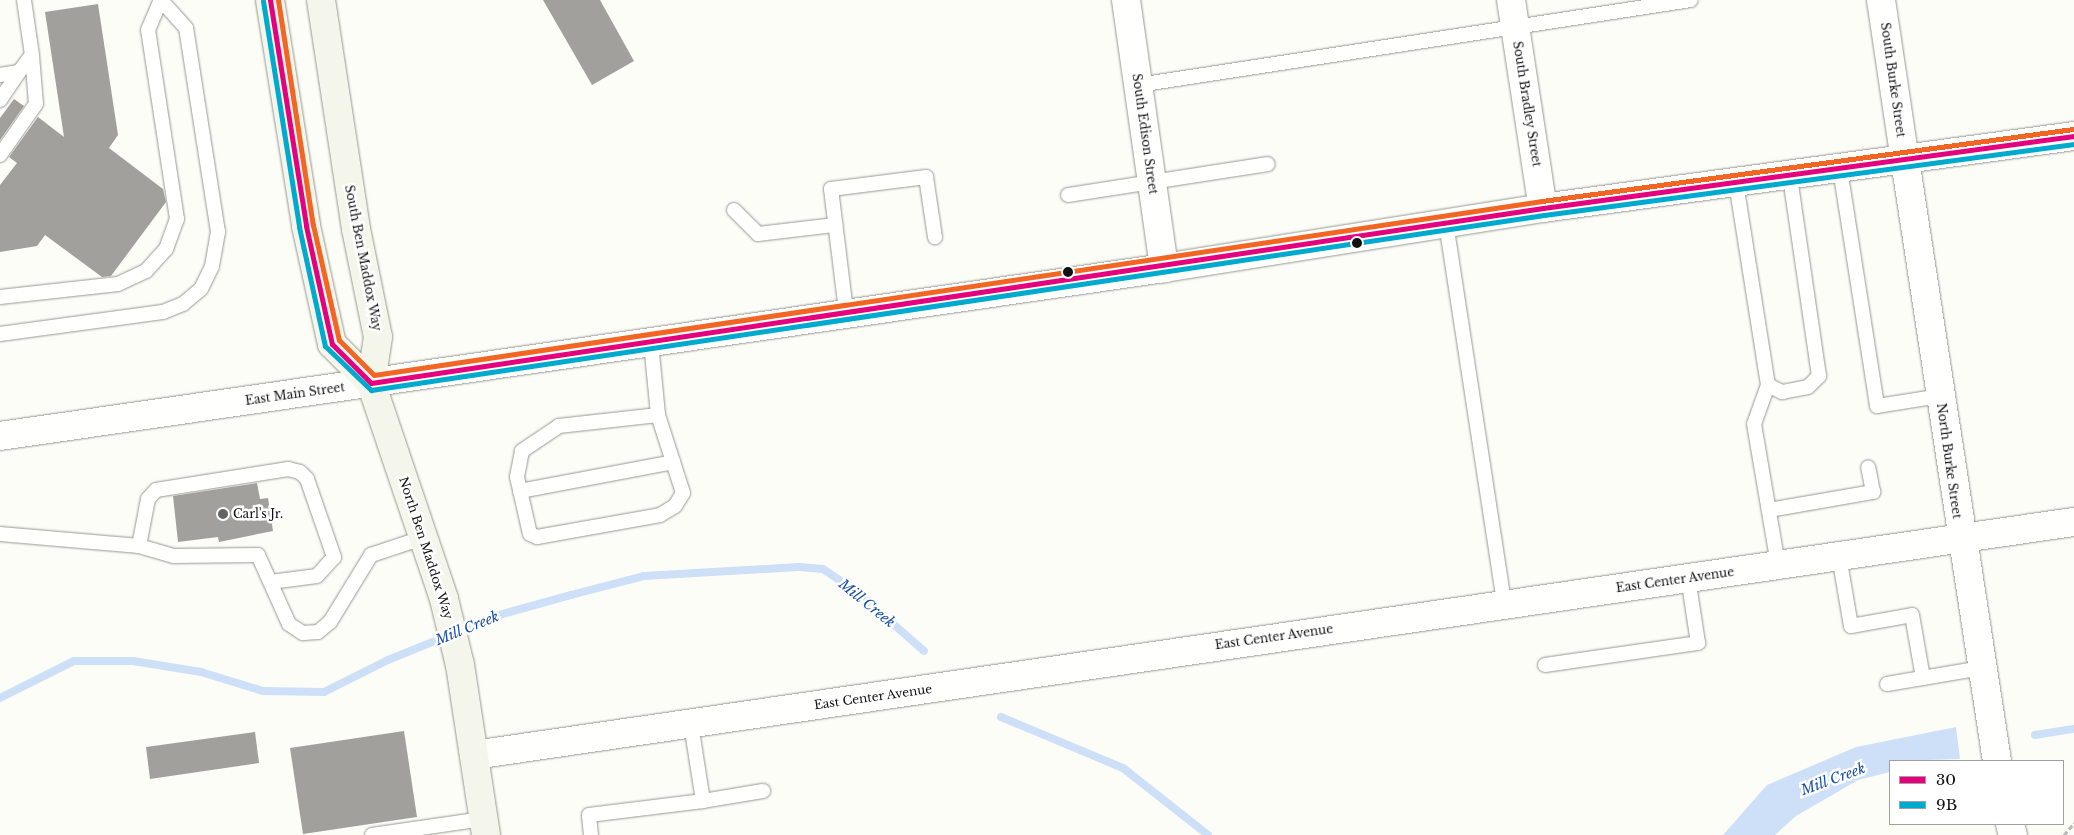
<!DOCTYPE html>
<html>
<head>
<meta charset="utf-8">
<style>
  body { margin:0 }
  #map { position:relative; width:2074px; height:835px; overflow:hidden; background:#fdfdf7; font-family:"Libre Baskerville",serif }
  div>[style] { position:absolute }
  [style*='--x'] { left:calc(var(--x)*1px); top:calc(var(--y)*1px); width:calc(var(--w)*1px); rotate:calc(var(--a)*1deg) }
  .water>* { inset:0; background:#cde0f7 }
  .stream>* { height:8px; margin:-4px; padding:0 4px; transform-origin:4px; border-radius:4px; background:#cde0f7 }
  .building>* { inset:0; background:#a1a09c }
  .path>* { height:3px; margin-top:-1.5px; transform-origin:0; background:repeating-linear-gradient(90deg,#b9b9b8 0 5px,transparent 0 7.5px) }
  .roads { filter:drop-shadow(0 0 1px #979795) drop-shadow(0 0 1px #979795) }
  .service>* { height:14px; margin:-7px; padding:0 7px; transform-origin:7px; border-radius:7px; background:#fffffe }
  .minor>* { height:28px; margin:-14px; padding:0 14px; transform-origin:14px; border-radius:14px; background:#fffffe }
  .tertiary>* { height:28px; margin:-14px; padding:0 14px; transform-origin:14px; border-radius:14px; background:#fffffe }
  .secondary>* { height:28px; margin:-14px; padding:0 14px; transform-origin:14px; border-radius:14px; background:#f5f6eb }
  .bus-1>* { height:5px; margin:-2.5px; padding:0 2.5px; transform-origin:2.5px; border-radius:2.5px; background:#e5007d }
  .bus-2>* { height:5px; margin:-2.5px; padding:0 2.5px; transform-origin:2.5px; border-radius:2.5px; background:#00a9ce }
  .bus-3>* { height:5px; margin:-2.5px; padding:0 2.5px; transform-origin:2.5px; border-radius:2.5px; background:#f26522 }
  .dots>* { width:14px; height:14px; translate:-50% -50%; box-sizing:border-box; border:2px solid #fff; border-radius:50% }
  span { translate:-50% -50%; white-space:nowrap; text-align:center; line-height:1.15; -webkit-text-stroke:5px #fff; paint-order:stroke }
  .street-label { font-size:12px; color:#111 }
  .poi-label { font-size:12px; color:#111 }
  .left { translate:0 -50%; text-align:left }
  .water-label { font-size:14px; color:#164da6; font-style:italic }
  .legend { position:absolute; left:1889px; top:760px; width:175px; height:65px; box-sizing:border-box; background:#fff; border:1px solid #a0a0a0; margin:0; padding:6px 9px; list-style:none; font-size:15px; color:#111 }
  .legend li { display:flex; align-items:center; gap:10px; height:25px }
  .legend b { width:25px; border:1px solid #a0a0a0 }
</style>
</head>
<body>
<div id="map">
  <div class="water">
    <div style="clip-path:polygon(1956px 727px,1960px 759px,1890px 761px,1890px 772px,1858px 780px,1796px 816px,1775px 835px,1723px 835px,1767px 785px,1856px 747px)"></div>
  </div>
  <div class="stream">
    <div style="--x:0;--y:698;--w:83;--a:-26.6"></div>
    <div style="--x:74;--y:661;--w:59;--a:0"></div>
    <div style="--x:133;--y:661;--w:69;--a:9.2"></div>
    <div style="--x:201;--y:672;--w:65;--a:17"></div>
    <div style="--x:263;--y:691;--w:61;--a:0.9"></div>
    <div style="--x:324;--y:692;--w:72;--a:-26.6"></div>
    <div style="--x:388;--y:660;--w:120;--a:-22.1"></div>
    <div style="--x:499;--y:615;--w:75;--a:-15.5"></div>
    <div style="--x:571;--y:595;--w:75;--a:-14.6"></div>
    <div style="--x:644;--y:576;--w:155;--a:-3.3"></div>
    <div style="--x:799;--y:567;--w:24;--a:5"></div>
    <div style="--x:823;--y:569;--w:36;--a:34"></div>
    <div style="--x:853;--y:589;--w:94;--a:41.1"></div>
    <div style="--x:1001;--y:717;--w:132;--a:22.7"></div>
    <div style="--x:1123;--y:768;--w:108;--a:38.2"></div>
    <div style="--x:2035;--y:735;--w:39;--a:-9"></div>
  </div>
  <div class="building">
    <div style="clip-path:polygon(543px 0,600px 0,634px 61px,592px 85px)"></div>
    <div style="clip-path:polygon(98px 4px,118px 135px,109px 148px,163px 189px,166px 202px,111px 276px,102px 277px,45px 235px,37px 246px,0 252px,0 185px,17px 163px,9px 157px,38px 117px,64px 137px,45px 12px)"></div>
    <div style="clip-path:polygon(14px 99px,24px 106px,0 140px,0 118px)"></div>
    <div style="clip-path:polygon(257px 483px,260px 499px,268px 498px,273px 531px,219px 542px,218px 537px,178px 542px,173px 496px)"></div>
    <div style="clip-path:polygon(404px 731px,417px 817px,303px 834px,290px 748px)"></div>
    <div style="clip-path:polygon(255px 732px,259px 763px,150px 779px,146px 747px)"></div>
  </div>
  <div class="path">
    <div style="--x:2064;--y:835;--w:16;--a:-50"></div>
  </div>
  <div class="roads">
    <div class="service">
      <div style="--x:0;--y:75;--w:19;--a:-9"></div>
      <div style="--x:19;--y:72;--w:21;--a:-53"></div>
      <div style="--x:32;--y:55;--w:56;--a:-98.3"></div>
      <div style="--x:1138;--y:85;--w:559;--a:-8.74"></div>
      <div style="--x:0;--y:100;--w:34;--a:-56"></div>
      <div style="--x:0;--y:155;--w:62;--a:-54.8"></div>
      <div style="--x:36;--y:104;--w:49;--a:-94.7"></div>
      <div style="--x:1840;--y:169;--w:240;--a:81.1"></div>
      <div style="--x:1877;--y:406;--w:64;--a:-9"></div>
      <div style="--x:1736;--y:183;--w:205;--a:81"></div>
      <div style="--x:1768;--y:385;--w:16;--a:27"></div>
      <div style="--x:1782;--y:392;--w:26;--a:-11"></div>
      <div style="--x:1808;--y:387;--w:16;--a:-45"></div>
      <div style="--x:1819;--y:376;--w:202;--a:-98.3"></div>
      <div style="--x:1068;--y:195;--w:202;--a:-8.8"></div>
      <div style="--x:734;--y:210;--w:34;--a:45"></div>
      <div style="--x:758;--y:234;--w:78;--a:-6.7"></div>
      <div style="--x:1446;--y:223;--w:385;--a:81.3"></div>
      <div style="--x:0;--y:297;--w:119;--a:-6.3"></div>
      <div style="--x:118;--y:284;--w:31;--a:-25"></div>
      <div style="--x:146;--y:271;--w:30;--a:-48"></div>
      <div style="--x:166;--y:249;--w:32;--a:-70"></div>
      <div style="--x:177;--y:219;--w:191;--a:-98.7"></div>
      <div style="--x:148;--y:30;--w:33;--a:-67"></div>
      <div style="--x:846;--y:311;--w:123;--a:-97"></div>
      <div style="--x:831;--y:189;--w:96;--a:-7.2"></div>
      <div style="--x:926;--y:177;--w:61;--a:81.5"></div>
      <div style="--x:0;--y:334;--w:164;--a:-7.7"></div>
      <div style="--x:163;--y:312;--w:22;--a:-22"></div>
      <div style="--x:183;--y:304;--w:23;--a:-40"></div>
      <div style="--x:201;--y:289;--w:25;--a:-64"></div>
      <div style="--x:212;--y:266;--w:35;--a:-80"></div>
      <div style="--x:218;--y:232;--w:206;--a:-98.9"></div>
      <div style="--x:186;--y:28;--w:38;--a:-132"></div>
      <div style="--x:651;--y:343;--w:72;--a:84.4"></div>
      <div style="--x:658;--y:415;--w:100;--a:173.7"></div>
      <div style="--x:559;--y:426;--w:45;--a:146"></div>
      <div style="--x:522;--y:451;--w:26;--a:101"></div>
      <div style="--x:517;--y:477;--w:58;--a:77.2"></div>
      <div style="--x:530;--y:534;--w:8;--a:23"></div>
      <div style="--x:537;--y:537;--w:125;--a:-10.1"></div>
      <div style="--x:660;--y:515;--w:17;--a:-31"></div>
      <div style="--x:675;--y:506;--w:15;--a:-58"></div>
      <div style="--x:683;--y:493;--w:82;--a:-107.8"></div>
      <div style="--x:1768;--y:385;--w:41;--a:109.7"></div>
      <div style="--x:1754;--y:424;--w:143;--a:80.3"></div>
      <div style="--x:520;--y:491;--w:156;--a:-10.7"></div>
      <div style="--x:1769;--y:510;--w:106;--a:-9.8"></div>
      <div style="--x:1873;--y:492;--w:25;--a:-101"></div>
      <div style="--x:0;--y:534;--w:140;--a:4.9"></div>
      <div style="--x:139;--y:546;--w:36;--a:16"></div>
      <div style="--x:174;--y:556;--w:84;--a:-0.7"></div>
      <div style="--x:258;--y:555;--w:76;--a:65.8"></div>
      <div style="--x:289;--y:624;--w:17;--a:33"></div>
      <div style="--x:303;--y:633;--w:15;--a:-4"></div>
      <div style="--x:318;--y:632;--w:16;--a:-40"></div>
      <div style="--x:330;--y:622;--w:79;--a:-58.5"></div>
      <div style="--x:371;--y:555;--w:57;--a:-18.4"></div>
      <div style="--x:139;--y:546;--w:48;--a:-79.2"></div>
      <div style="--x:148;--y:499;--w:12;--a:-48"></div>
      <div style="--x:156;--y:490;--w:134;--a:-9"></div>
      <div style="--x:288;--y:469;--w:12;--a:14"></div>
      <div style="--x:300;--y:472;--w:10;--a:45"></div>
      <div style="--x:307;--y:479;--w:83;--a:70.9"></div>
      <div style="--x:334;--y:557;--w:25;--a:132"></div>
      <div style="--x:317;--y:576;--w:47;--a:172.7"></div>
      <div style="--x:1839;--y:556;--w:71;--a:80.3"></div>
      <div style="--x:1851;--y:626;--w:62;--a:-10.2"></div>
      <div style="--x:1912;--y:615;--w:64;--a:80.1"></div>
      <div style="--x:1545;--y:665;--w:155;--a:-8.2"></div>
      <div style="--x:1698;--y:643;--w:66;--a:-98.7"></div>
      <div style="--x:1887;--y:684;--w:96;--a:-9.6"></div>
      <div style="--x:703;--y:801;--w:61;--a:-9.5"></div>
      <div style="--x:372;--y:835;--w:112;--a:-8.2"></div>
      <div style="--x:591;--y:835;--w:20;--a:-96"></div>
      <div style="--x:589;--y:815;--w:115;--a:-7"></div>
      <div style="--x:703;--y:801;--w:78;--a:-98.9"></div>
    </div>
    <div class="minor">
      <div style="--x:1126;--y:0;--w:271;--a:81.9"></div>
      <div style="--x:1511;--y:0;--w:210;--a:81.3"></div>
      <div style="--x:1881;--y:0;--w:162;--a:81.5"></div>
      <div style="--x:474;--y:755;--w:1617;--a:-8.29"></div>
    </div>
    <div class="tertiary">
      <div style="--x:1905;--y:160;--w:608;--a:81.3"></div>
      <div style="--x:0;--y:436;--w:1176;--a:-8.21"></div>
      <div style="--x:1164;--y:268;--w:384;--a:-9"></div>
      <div style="--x:1543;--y:208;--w:536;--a:-7.72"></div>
      <div style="--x:2010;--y:824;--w:11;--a:75"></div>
    </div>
    <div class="secondary">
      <div style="--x:270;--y:0;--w:229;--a:80.9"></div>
      <div style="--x:306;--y:226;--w:121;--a:77.6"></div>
      <div style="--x:332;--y:344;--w:55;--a:45"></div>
      <div style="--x:371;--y:383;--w:228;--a:71.3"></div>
      <div style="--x:444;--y:599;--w:68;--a:76.4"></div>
      <div style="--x:460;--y:665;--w:172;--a:81.3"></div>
      <div style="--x:321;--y:0;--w:232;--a:81.3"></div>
      <div style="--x:356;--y:229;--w:110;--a:78.5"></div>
      <div style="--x:378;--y:337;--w:47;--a:98.7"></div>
    </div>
  </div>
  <div class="bus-1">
    <div style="--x:270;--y:0;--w:229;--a:80.9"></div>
    <div style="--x:306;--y:226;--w:121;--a:77.6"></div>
    <div style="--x:332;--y:344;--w:55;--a:45"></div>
    <div style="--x:371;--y:383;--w:1185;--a:-8.49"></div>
    <div style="--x:1543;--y:208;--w:536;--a:-7.72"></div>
  </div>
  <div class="bus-2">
    <div style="--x:263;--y:1;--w:229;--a:80.9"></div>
    <div style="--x:299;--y:227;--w:122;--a:77.7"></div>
    <div style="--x:325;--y:346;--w:64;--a:43.7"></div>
    <div style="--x:371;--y:390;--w:1186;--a:-8.49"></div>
    <div style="--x:1544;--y:215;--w:535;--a:-7.63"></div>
  </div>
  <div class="bus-3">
    <div style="--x:278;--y:0;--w:228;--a:81.2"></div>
    <div style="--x:313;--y:225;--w:118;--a:77.3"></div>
    <div style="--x:339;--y:340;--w:49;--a:45"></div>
    <div style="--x:374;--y:375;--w:1181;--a:-8.47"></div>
    <div style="--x:1542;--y:201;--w:536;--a:-7.72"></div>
  </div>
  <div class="dots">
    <div style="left:1357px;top:243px;background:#111"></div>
    <div style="left:1068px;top:272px;background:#111"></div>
    <div style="left:223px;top:514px;background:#646462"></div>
  </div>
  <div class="street-label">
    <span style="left:1893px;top:80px;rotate:82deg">South Burke Street</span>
    <span style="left:1527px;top:104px;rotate:81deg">South Bradley Street</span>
    <span style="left:1145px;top:134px;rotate:82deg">South Edison Street</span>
    <span style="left:363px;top:258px;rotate:79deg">South Ben Maddox Way</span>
    <span style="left:295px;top:394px;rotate:-8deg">East Main Street</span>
    <span style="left:1949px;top:461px;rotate:82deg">North Burke Street</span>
    <span style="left:426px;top:548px;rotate:72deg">North Ben Maddox Way</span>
    <span style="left:1675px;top:580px;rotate:-8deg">East Center Avenue</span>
    <span style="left:1274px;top:637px;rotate:-8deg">East Center Avenue</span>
    <span style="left:873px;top:697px;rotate:-8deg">East Center Avenue</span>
  </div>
  <div class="poi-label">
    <span class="left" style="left:233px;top:514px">Carl's Jr.</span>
  </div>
  <div class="water-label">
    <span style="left:867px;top:603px;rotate:39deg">Mill Creek</span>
    <span style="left:467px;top:628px;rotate:-22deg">Mill Creek</span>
    <span style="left:1833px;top:779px;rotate:-20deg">Mill Creek</span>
  </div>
  <ul class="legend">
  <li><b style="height:6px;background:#e5007d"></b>30</li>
  <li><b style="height:6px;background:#00a9ce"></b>9B</li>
  </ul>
</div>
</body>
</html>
